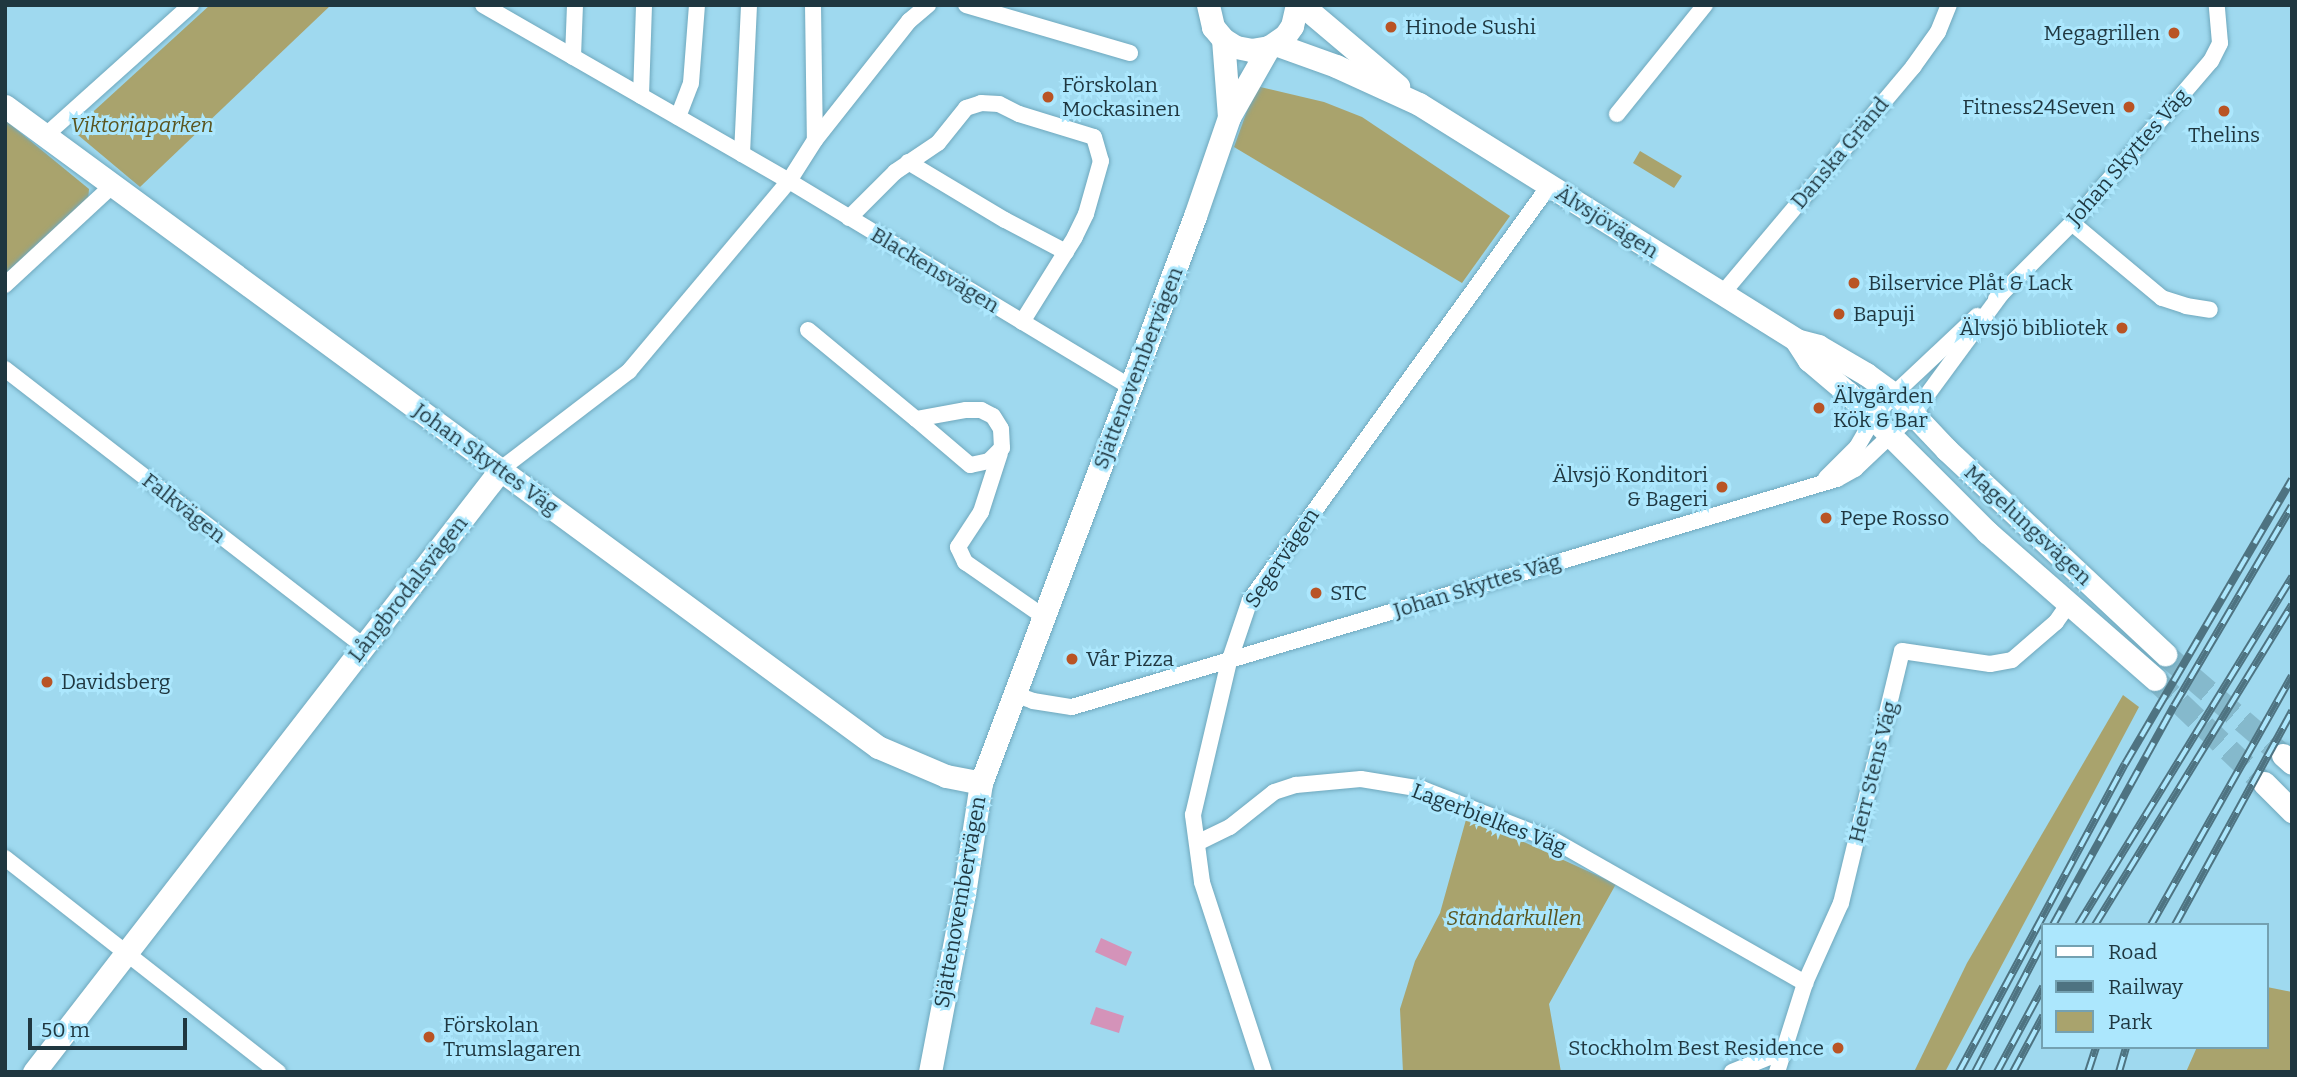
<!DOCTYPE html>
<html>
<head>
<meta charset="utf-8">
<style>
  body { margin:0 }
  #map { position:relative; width:2297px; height:1077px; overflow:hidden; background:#9fd9ef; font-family:Bitter,serif }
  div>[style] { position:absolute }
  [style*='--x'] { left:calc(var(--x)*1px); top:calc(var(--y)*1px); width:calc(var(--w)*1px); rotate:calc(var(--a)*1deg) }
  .green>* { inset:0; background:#a9a36d }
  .water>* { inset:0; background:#d493b9 }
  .secondary-tunnel>* { height:23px; margin-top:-11.5px; transform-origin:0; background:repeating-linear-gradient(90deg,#85b9cc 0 23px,transparent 0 34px) }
  .roads { filter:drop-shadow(0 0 2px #6fa8bd) drop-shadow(0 0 2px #6fa8bd) }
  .street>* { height:16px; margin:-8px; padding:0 8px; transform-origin:8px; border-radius:8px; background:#fff }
  .secondary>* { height:23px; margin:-11.5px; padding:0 11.5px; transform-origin:11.5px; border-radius:11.5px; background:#fff }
  .rail>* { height:8px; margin-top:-4px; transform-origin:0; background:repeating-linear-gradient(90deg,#ace7fd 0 16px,#4e7381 0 32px); box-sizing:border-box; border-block:2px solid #4e7381 }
  .dots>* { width:19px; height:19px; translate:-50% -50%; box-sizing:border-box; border:4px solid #ace7fd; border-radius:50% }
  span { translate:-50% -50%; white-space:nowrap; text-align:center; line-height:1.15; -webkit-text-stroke:6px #ace7fd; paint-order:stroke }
  .poi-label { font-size:21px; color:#1f3740 }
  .left { translate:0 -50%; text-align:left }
  .right { translate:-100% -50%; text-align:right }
  .park-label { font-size:21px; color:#5a541e; font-style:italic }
  .street-label { font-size:21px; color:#1f3740 }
  .frame { position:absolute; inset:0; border:7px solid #1f3740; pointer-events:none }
  .legend { position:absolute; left:2041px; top:923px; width:228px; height:126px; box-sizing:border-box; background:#ace7fd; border:2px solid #74a1b1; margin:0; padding:9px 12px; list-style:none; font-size:21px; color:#1f3740 }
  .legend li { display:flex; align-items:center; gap:14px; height:35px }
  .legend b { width:35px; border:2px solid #74a1b1 }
  .scale { position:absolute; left:28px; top:1018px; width:159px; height:32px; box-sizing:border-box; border:4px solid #1f3740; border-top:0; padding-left:9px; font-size:21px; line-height:24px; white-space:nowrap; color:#1f3740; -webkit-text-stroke:5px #ace7fd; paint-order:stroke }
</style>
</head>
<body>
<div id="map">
  <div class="green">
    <div style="clip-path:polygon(210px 5px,331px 5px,140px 187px,78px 135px,84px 120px)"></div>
    <div style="clip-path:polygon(1256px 86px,1324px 102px,1362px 117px,1510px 216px,1462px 283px,1234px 147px)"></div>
    <div style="clip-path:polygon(5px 120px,89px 189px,88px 201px,5px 274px)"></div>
    <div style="clip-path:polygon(1640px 151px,1682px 176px,1674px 188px,1633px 163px)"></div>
    <div style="clip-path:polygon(2123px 695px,2139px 707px,1945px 1072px,1914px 1072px,1967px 963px)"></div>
    <div style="clip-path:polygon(1467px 816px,1616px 884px,1549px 1004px,1561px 1072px,1403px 1072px,1400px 1009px,1415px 961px,1440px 913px)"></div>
    <div style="clip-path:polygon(2267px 987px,2292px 992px,2292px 1072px,2186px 1072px,2197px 1047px,2267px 1047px)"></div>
  </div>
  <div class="water">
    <div style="clip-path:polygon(1101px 938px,1132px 952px,1126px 966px,1095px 952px)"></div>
    <div style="clip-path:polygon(1096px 1007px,1124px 1016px,1119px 1033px,1090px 1024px)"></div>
  </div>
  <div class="secondary-tunnel">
    <div style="--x:2165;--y:654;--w:155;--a:40.6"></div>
    <div style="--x:2155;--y:679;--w:151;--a:43.7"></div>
  </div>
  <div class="roads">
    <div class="street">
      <div style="--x:483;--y:5;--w:353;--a:29.9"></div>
      <div style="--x:789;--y:181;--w:399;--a:31.1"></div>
      <div style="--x:813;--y:5;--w:135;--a:89.2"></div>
      <div style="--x:966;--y:5;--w:171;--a:16.3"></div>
      <div style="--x:573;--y:57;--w:52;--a:-87.8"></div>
      <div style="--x:641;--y:96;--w:91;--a:-88.1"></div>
      <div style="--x:1617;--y:114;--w:140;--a:-51.1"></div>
      <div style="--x:678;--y:117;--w:36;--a:-69"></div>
      <div style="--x:691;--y:83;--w:78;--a:-85.6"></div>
      <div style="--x:46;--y:135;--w:195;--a:-41.9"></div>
      <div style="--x:742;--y:154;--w:149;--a:-87.3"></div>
      <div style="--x:908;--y:162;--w:113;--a:30.9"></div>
      <div style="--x:1005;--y:220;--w:69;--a:27.7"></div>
      <div style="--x:849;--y:218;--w:65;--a:-45"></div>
      <div style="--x:895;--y:172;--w:52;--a:-34"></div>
      <div style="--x:938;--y:143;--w:45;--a:-51.3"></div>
      <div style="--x:966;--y:108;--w:16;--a:-18"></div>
      <div style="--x:981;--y:103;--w:18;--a:3"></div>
      <div style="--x:999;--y:104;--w:22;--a:27"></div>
      <div style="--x:1019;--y:114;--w:78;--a:17"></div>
      <div style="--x:1094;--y:137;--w:25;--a:74"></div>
      <div style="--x:1101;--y:161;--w:55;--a:105.8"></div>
      <div style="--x:1086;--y:214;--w:25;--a:116"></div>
      <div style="--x:1075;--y:237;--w:100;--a:121.9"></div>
      <div style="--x:2072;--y:223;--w:117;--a:39.8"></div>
      <div style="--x:2162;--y:298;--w:25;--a:18"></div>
      <div style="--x:2186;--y:306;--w:24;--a:9"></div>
      <div style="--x:5;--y:285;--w:147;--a:-42.8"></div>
      <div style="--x:1722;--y:294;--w:297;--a:-49.9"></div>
      <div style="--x:1913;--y:67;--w:43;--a:-54.5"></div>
      <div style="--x:1938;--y:32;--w:29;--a:-68"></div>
      <div style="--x:1996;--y:299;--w:107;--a:-45"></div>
      <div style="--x:2072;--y:223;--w:213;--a:-49.4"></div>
      <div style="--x:2211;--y:61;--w:20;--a:-63"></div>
      <div style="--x:2220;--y:43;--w:38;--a:-95"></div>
      <div style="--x:808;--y:330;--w:140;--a:39.5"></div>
      <div style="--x:916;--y:419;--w:51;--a:-10.2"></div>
      <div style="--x:966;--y:410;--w:15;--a:0"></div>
      <div style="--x:981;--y:410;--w:13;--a:27"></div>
      <div style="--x:993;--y:416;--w:15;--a:58"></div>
      <div style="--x:1001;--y:429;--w:19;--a:87"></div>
      <div style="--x:1002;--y:448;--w:18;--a:135"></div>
      <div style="--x:989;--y:461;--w:19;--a:168"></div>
      <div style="--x:970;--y:465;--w:71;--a:-139.6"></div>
      <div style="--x:5;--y:369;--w:453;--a:37.7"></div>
      <div style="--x:1000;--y:453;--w:62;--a:107.9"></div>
      <div style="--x:981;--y:512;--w:42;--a:123.3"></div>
      <div style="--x:958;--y:547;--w:17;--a:65"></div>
      <div style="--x:965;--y:562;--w:96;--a:34.8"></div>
      <div style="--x:501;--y:469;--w:161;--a:-37.4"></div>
      <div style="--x:629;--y:371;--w:248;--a:-49.9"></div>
      <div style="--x:789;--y:181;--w:49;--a:-57.6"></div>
      <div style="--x:815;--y:140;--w:152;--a:-51.7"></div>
      <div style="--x:909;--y:21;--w:25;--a:-40"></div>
      <div style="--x:1826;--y:478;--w:44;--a:-45"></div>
      <div style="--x:1857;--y:447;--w:32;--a:-60"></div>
      <div style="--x:1873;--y:419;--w:33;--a:-50"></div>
      <div style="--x:1894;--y:394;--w:114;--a:-43.2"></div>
      <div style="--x:1014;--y:694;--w:20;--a:20"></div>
      <div style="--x:1033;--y:701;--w:39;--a:9"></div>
      <div style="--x:1072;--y:707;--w:798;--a:-16.6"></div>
      <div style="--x:1837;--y:479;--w:21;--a:-29"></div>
      <div style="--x:1855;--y:469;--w:80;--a:-43.5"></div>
      <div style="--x:1913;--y:414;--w:150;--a:-53.7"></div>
      <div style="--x:1199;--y:842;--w:34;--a:-26"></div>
      <div style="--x:1230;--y:827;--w:56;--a:-38.5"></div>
      <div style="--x:1274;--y:792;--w:23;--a:-18"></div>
      <div style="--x:1296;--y:785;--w:65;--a:-5.3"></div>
      <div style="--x:1361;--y:779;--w:62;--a:9.3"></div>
      <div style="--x:1422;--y:789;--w:143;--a:21.4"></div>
      <div style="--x:1555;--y:841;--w:288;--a:29.6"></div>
      <div style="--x:5;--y:858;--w:347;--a:38.1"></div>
      <div style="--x:1264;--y:1072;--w:200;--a:-108.1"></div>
      <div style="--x:1202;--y:882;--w:68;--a:-97.7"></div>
      <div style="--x:1193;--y:815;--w:157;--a:-76.8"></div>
      <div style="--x:1229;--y:662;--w:65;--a:-71.3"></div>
      <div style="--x:1250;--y:600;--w:511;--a:-54.16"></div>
      <div style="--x:1732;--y:1072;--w:56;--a:-22"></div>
      <div style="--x:1777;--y:1072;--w:93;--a:-72.5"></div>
      <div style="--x:1805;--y:983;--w:88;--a:-65.8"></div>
      <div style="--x:1841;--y:903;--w:259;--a:-76.4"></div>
      <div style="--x:1902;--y:651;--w:89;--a:8.4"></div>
      <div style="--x:1990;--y:664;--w:22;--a:-10"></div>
      <div style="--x:2012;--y:660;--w:58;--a:-40.8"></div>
      <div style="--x:2056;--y:622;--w:21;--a:-55"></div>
    </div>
    <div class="secondary">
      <div style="--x:1208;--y:5;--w:23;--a:77"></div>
      <div style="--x:1213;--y:27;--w:16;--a:50"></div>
      <div style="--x:1223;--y:39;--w:15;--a:32"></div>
      <div style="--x:1236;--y:47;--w:15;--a:11"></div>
      <div style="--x:1251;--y:50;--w:18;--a:-9"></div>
      <div style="--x:1269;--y:47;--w:19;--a:-35"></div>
      <div style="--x:1285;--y:36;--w:12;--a:-55"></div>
      <div style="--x:1292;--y:26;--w:22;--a:-77"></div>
      <div style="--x:1302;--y:5;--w:126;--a:40.2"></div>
      <div style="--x:1223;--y:39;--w:78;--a:85.6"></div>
      <div style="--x:1275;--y:44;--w:65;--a:19.8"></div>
      <div style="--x:1336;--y:66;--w:91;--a:24.6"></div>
      <div style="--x:1419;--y:104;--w:445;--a:32"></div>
      <div style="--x:1796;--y:340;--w:23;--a:15"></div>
      <div style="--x:1818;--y:346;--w:56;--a:30.3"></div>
      <div style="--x:1866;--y:374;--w:34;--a:36"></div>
      <div style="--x:1894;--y:394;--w:77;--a:46.6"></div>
      <div style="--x:1947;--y:450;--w:299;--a:43.1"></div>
      <div style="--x:5;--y:106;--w:1083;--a:36.29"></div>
      <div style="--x:878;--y:747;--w:74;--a:23.1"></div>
      <div style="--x:946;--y:776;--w:36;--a:11"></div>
      <div style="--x:1796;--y:340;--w:24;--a:57"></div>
      <div style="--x:1809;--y:360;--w:51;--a:40.2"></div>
      <div style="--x:1848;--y:393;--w:197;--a:45"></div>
      <div style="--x:1987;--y:532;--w:223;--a:41.2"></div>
      <div style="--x:2283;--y:755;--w:12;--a:42"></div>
      <div style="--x:2264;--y:783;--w:40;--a:45"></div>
      <div style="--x:34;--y:1072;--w:763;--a:-52.24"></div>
      <div style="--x:930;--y:1072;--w:181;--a:-79.2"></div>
      <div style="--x:964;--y:894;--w:112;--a:-81.3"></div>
      <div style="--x:981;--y:783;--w:606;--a:-69.32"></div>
      <div style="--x:1195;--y:216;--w:105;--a:-71"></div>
      <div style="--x:1229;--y:117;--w:81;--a:-60.3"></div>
    </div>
  </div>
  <div class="rail">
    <div style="--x:2053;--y:925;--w:250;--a:-61.1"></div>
    <div style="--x:2174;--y:706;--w:232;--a:-59.5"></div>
    <div style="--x:2078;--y:925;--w:409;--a:-58.4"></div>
    <div style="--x:2095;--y:925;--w:376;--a:-58.4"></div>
    <div style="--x:2151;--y:925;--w:286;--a:-60.5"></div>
    <div style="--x:2175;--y:925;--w:244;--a:-61.3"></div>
    <div style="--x:1959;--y:1072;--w:350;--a:-61.7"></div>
    <div style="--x:2125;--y:764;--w:330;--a:-59.6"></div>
    <div style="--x:1975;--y:1072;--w:147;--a:-62.4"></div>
    <div style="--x:1997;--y:1072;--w:97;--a:-61.6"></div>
    <div style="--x:2013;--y:1072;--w:64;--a:-61.8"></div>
    <div style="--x:2088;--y:1072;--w:26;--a:-72"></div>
    <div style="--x:2119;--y:1072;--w:26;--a:-74"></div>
  </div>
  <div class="dots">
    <div style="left:1391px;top:27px;background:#b95425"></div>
    <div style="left:2174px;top:33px;background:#b95425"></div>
    <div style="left:1048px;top:97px;background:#b95425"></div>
    <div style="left:2129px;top:107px;background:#b95425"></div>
    <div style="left:2224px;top:111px;background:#b95425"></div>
    <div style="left:1854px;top:283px;background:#b95425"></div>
    <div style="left:1839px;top:314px;background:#b95425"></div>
    <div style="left:2122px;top:328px;background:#b95425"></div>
    <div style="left:1819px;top:408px;background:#b95425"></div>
    <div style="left:1722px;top:487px;background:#b95425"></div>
    <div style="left:1826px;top:518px;background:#b95425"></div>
    <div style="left:1316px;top:593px;background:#b95425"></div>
    <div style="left:1072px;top:659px;background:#b95425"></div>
    <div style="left:47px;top:682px;background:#b95425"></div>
    <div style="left:429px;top:1037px;background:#b95425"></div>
    <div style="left:1838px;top:1048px;background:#b95425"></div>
  </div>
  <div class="poi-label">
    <span class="left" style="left:1405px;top:27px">Hinode Sushi</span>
    <span class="right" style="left:2160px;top:33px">Megagrillen</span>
    <span class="left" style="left:1062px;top:97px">Förskolan<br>Mockasinen</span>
    <span class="right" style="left:2115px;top:107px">Fitness24Seven</span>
    <span style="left:2224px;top:135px">Thelins</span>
    <span class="left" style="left:1868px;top:283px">Bilservice Plåt &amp; Lack</span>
    <span class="left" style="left:1853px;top:314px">Bapuji</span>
    <span class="right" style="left:2108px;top:328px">Älvsjö bibliotek</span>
    <span class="left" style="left:1833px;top:408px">Älvgården<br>Kök &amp; Bar</span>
    <span class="right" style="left:1708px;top:487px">Älvsjö Konditori<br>&amp; Bageri</span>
    <span class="left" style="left:1840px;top:518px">Pepe Rosso</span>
    <span class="left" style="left:1330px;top:593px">STC</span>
    <span class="left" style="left:1086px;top:659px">Vår Pizza</span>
    <span class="left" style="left:61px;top:682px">Davidsberg</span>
    <span class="left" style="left:443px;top:1037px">Förskolan<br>Trumslagaren</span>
    <span class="right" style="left:1824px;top:1048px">Stockholm Best Residence</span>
  </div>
  <div class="park-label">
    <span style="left:142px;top:125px">Viktoriaparken</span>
    <span style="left:1514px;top:918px">Standarkullen</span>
  </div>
  <div class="street-label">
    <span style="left:1840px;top:153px;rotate:-50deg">Danska Gränd</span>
    <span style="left:2128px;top:157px;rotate:-49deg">Johan Skyttes Väg</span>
    <span style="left:1607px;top:222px;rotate:32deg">Älvsjövägen</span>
    <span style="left:935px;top:270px;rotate:31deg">Blackensvägen</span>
    <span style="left:1138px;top:368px;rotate:-69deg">Sjättenovembervägen</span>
    <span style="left:486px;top:459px;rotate:36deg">Johan Skyttes Väg</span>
    <span style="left:184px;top:508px;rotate:38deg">Falkvägen</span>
    <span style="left:2028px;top:525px;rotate:43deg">Magelungsvägen</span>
    <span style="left:1282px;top:558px;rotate:-56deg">Segervägen</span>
    <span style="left:1477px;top:586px;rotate:-17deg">Johan Skyttes Väg</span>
    <span style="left:408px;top:589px;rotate:-52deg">Långbrodalsvägen</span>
    <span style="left:1873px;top:772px;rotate:-76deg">Herr Stens Väg</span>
    <span style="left:1489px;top:819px;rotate:21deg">Lagerbielkes Väg</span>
    <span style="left:960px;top:902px;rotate:-80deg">Sjättenovembervägen</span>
  </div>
  <div class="frame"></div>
  <ul class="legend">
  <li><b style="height:9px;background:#fff"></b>Road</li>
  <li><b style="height:9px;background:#4e7381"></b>Railway</li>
  <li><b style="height:19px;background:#a9a36d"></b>Park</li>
  </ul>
  <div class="scale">50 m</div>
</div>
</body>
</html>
